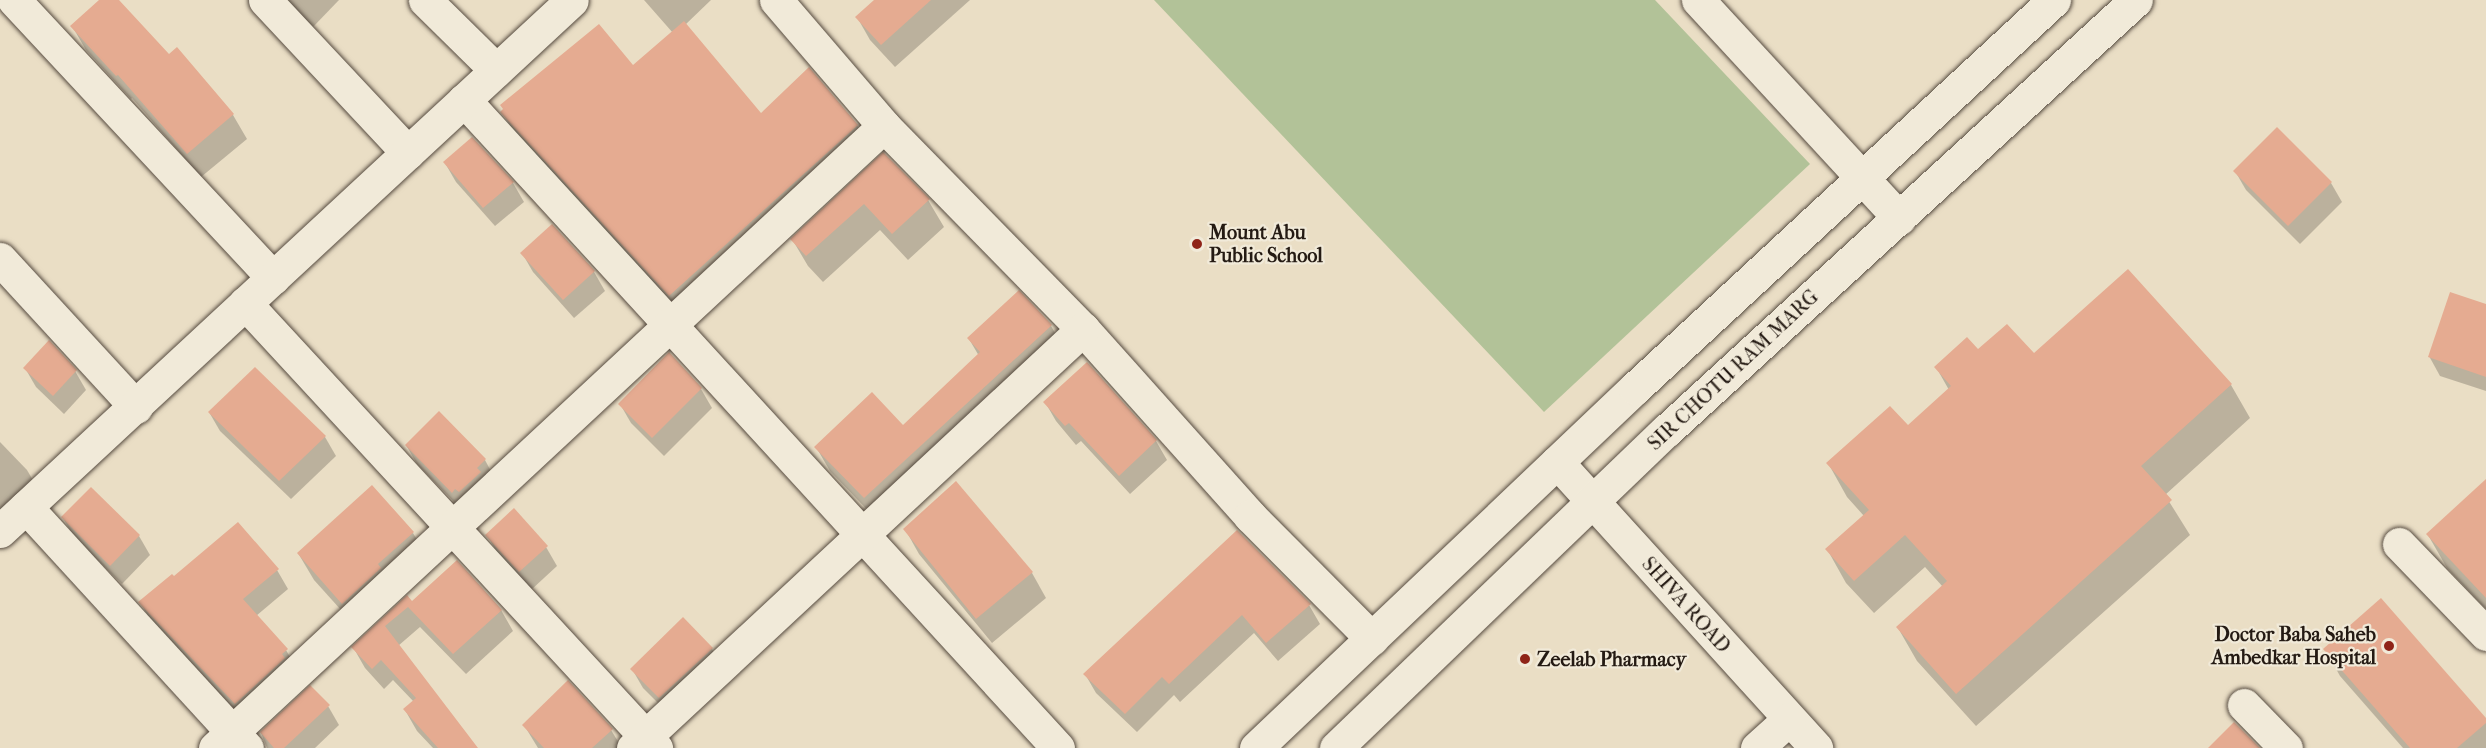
<!DOCTYPE html>
<html>
<head>
<meta charset="utf-8">
<style>
  body { margin:0 }
  #map { position:relative; width:2486px; height:748px; overflow:hidden; background:#eadec5; font-family:"IM FELL French Canon",serif }
  div>[style] { position:absolute }
  [style*='--x'] { left:calc(var(--x)*1px); top:calc(var(--y)*1px); width:calc(var(--w)*1px); rotate:calc(var(--a)*1deg) }
  .green>* { inset:0; background:#b2c298 }
  .shadow>* { inset:0; background:#0003 }
  .building>* { inset:0; background:#e5ab91 }
  .roads { filter:drop-shadow(0 0 2px #564b40) drop-shadow(0 0 2px #564b40) }
  .minor>* { height:33px; margin:-16.5px; padding:0 16.5px; transform-origin:16.5px; border-radius:16.5px; background:#f1ead9 }
  .dots>* { width:16px; height:16px; translate:-50% -50%; box-sizing:border-box; border:3px solid #f1ead9; border-radius:50% }
  span { translate:-50% -50%; white-space:nowrap; text-align:center; line-height:1.15; -webkit-text-stroke:4.5px #f1ead9; paint-order:stroke }
  .poi-label { font-size:20px; color:#241a13; font-weight:700 }
  .left { translate:0 -50%; text-align:left }
  .right { translate:-100% -50%; text-align:right }
  .street-label { font-size:20px; color:#241a13 }
</style>
</head>
<body>
<div id="map">
  <div class="green">
    <div style="clip-path:polygon(1154px 0,1655px 0,1810px 164px,1544px 412px)"></div>
  </div>
  <div class="shadow">
    <div style="clip-path:polygon(101px 0,117px 0,169px 56px,177px 50px,233px 115px,247px 139px,201px 177px,132px 98px,131px 99px,86px 50px,72px 26px)"></div>
    <div style="clip-path:polygon(284px 0,339px 0,313px 27px)"></div>
    <div style="clip-path:polygon(644px 0,711px 0,685px 25px,761px 115px,857px 125px,872px 153px,686px 322px,518px 139px,502px 112px,632px 67px,673px 33px)"></div>
    <div style="clip-path:polygon(876px 0,970px 0,895px 67px,870px 40px,857px 17px)"></div>
    <div style="clip-path:polygon(883px 154px,928px 200px,944px 227px,908px 260px,880px 230px,823px 282px,808px 266px,792px 239px)"></div>
    <div style="clip-path:polygon(445px 163px,513px 183px,524px 202px,495px 226px,456px 182px)"></div>
    <div style="clip-path:polygon(2235px 171px,2331px 183px,2342px 202px,2300px 244px,2246px 190px)"></div>
    <div style="clip-path:polygon(522px 253px,594px 272px,605px 291px,574px 318px,533px 272px)"></div>
    <div style="clip-path:polygon(2486px 306px,2486px 391px,2440px 376px,2429px 356px)"></div>
    <div style="clip-path:polygon(1051px 326px,1065px 350px,879px 522px,830px 471px,816px 447px,903px 427px,979px 356px,969px 339px)"></div>
    <div style="clip-path:polygon(1978px 351px,2034px 355px,2231px 385px,2250px 418px,2165px 495px,2190px 535px,1976px 726px,1917px 661px,1898px 628px,1943px 587px,1925px 567px,1874px 613px,1846px 583px,1827px 549px,1864px 516px,1847px 497px,1828px 463px,1907px 427px,1949px 390px,1936px 367px)"></div>
    <div style="clip-path:polygon(1087px 364px,1156px 441px,1167px 460px,1130px 494px,1081px 441px,1076px 445px,1056px 421px,1045px 402px)"></div>
    <div style="clip-path:polygon(25px 368px,75px 371px,86px 390px,64px 414px,36px 387px)"></div>
    <div style="clip-path:polygon(701px 389px,712px 408px,664px 456px,631px 423px,620px 404px)"></div>
    <div style="clip-path:polygon(209px 412px,325px 437px,336px 456px,291px 499px,220px 431px)"></div>
    <div style="clip-path:polygon(0 442px,27px 470px,38px 489px,0 515px)"></div>
    <div style="clip-path:polygon(406px 445px,485px 460px,495px 479px,463px 511px,417px 464px)"></div>
    <div style="clip-path:polygon(2486px 481px,2486px 609px,2447px 568px,2428px 535px)"></div>
    <div style="clip-path:polygon(63px 518px,139px 536px,150px 555px,122px 584px,74px 537px)"></div>
    <div style="clip-path:polygon(905px 529px,1032px 573px,1046px 598px,992px 643px,919px 554px)"></div>
    <div style="clip-path:polygon(1237px 532px,1309px 605px,1320px 624px,1278px 661px,1254px 633px,1180px 702px,1174px 695px,1137px 732px,1096px 693px,1085px 674px)"></div>
    <div style="clip-path:polygon(413px 533px,429px 560px,359px 630px,314px 580px,298px 553px)"></div>
    <div style="clip-path:polygon(487px 535px,546px 547px,557px 566px,531px 590px,498px 554px)"></div>
    <div style="clip-path:polygon(277px 570px,288px 589px,256px 616px,286px 650px,297px 669px,246px 722px,151px 621px,140px 602px)"></div>
    <div style="clip-path:polygon(412px 603px,501px 610px,513px 631px,466px 674px,420px 627px,398px 646px,476px 748px,433px 748px,417px 731px,405px 710px,414px 702px,393px 680px,384px 689px,365px 668px,353px 647px)"></div>
    <div style="clip-path:polygon(712px 649px,723px 668px,671px 716px,643px 688px,632px 669px)"></div>
    <div style="clip-path:polygon(2325px 649px,2486px 720px,2486px 748px,2403px 748px,2340px 676px)"></div>
    <div style="clip-path:polygon(310px 687px,328px 706px,339px 725px,315px 748px,267px 748px,261px 733px)"></div>
    <div style="clip-path:polygon(524px 725px,611px 730px,622px 748px,538px 748px)"></div>
  </div>
  <div class="building">
    <div style="clip-path:polygon(99px 0,119px 0,169px 54px,177px 47px,234px 114px,187px 154px,118px 75px,116px 76px,70px 26px)"></div>
    <div style="clip-path:polygon(874px 0,931px 0,881px 45px,855px 17px)"></div>
    <div style="clip-path:polygon(684px 21px,761px 113px,809px 67px,858px 125px,669px 296px,500px 112px,503px 109px,500px 105px,599px 24px,633px 65px)"></div>
    <div style="clip-path:polygon(2277px 127px,2332px 182px,2288px 226px,2233px 171px)"></div>
    <div style="clip-path:polygon(472px 137px,514px 182px,483px 208px,443px 162px)"></div>
    <div style="clip-path:polygon(883px 152px,930px 199px,892px 234px,864px 204px,806px 256px,790px 239px)"></div>
    <div style="clip-path:polygon(552px 224px,595px 271px,563px 300px,520px 253px)"></div>
    <div style="clip-path:polygon(2128px 269px,2232px 384px,2141px 466px,2172px 500px,1956px 694px,1896px 627px,1947px 581px,1905px 535px,1854px 581px,1825px 549px,1869px 510px,1826px 463px,1890px 406px,1908px 425px,1951px 386px,1934px 367px,1967px 337px,1978px 349px,2007px 324px,2034px 353px)"></div>
    <div style="clip-path:polygon(1019px 290px,1052px 325px,864px 498px,814px 447px,872px 392px,903px 425px,980px 352px,967px 338px)"></div>
    <div style="clip-path:polygon(2450px 292px,2486px 304px,2486px 377px,2428px 357px)"></div>
    <div style="clip-path:polygon(49px 340px,77px 370px,53px 396px,23px 368px)"></div>
    <div style="clip-path:polygon(669px 352px,702px 388px,652px 438px,618px 404px)"></div>
    <div style="clip-path:polygon(1087px 362px,1157px 440px,1119px 476px,1069px 423px,1065px 426px,1043px 402px)"></div>
    <div style="clip-path:polygon(255px 367px,326px 436px,279px 481px,208px 412px)"></div>
    <div style="clip-path:polygon(439px 411px,486px 459px,477px 468px,481px 472px,459px 492px,455px 489px,452px 493px,405px 445px)"></div>
    <div style="clip-path:polygon(2486px 479px,2486px 598px,2426px 534px)"></div>
    <div style="clip-path:polygon(956px 481px,1033px 572px,976px 619px,903px 529px)"></div>
    <div style="clip-path:polygon(372px 485px,414px 532px,378px 564px,381px 568px,342px 604px,297px 553px)"></div>
    <div style="clip-path:polygon(91px 487px,140px 535px,110px 566px,61px 517px)"></div>
    <div style="clip-path:polygon(514px 508px,548px 546px,519px 572px,485px 535px)"></div>
    <div style="clip-path:polygon(238px 522px,279px 569px,243px 599px,288px 649px,282px 654px,285px 658px,235px 704px,138px 602px,172px 574px,174px 576px)"></div>
    <div style="clip-path:polygon(1237px 530px,1311px 604px,1266px 643px,1242px 615px,1169px 684px,1162px 677px,1125px 714px,1083px 674px)"></div>
    <div style="clip-path:polygon(457px 560px,502px 610px,453px 654px,408px 607px,385px 626px,478px 748px,438px 748px,403px 709px,416px 698px,381px 660px,372px 669px,351px 647px,407px 595px,412px 601px)"></div>
    <div style="clip-path:polygon(2381px 598px,2486px 718px,2486px 723px,2457px 748px,2410px 748px,2323px 649px)"></div>
    <div style="clip-path:polygon(683px 617px,713px 648px,659px 698px,630px 669px)"></div>
    <div style="clip-path:polygon(568px 680px,613px 729px,592px 748px,544px 748px,522px 725px)"></div>
    <div style="clip-path:polygon(310px 685px,330px 705px,284px 748px,274px 748px,260px 732px)"></div>
    <div style="clip-path:polygon(2234px 722px,2260px 748px,2208px 748px)"></div>
  </div>
  <div class="roads">
    <div class="minor">
      <div style="--x:14;--y:0;--w:380;--a:47"></div>
      <div style="--x:265;--y:0;--w:209;--a:46.9"></div>
      <div style="--x:425;--y:0;--w:100;--a:44.6"></div>
      <div style="--x:776;--y:0;--w:166;--a:49.4"></div>
      <div style="--x:884;--y:126;--w:284;--a:45.6"></div>
      <div style="--x:1083;--y:329;--w:251;--a:48.2"></div>
      <div style="--x:1250;--y:516;--w:173;--a:45.2"></div>
      <div style="--x:1698;--y:0;--w:297;--a:47.3"></div>
      <div style="--x:464;--y:100;--w:879;--a:47.49"></div>
      <div style="--x:0;--y:259;--w:201;--a:47.4"></div>
      <div style="--x:245;--y:303;--w:606;--a:47.27"></div>
      <div style="--x:1557;--y:462;--w:386;--a:47.8"></div>
      <div style="--x:26;--y:507;--w:327;--a:47.5"></div>
      <div style="--x:0;--y:531;--w:780;--a:-42.87"></div>
      <div style="--x:2399;--y:544;--w:125;--a:46"></div>
      <div style="--x:2244;--y:705;--w:60;--a:45.7"></div>
      <div style="--x:215;--y:748;--w:913;--a:-42.92"></div>
      <div style="--x:633;--y:748;--w:615;--a:-42.96"></div>
      <div style="--x:1256;--y:748;--w:523;--a:-43.53"></div>
      <div style="--x:1635;--y:388;--w:571;--a:-42.8"></div>
      <div style="--x:1336;--y:748;--w:459;--a:-43.9"></div>
      <div style="--x:1667;--y:430;--w:636;--a:-42.52"></div>
      <div style="--x:1757;--y:748;--w:43;--a:-42.2"></div>
    </div>
  </div>
  <div class="dots">
    <div style="left:1197px;top:244px;background:#8f2418"></div>
    <div style="left:2389px;top:646px;background:#8f2418"></div>
    <div style="left:1525px;top:659px;background:#8f2418"></div>
  </div>
  <div class="poi-label">
    <span class="left" style="left:1209px;top:244px">Mount Abu<br>Public School</span>
    <span class="right" style="left:2376px;top:646px">Doctor Baba Saheb<br>Ambedkar Hospital</span>
    <span class="left" style="left:1537px;top:659px">Zeelab Pharmacy</span>
  </div>
  <div class="street-label">
    <span style="left:1733px;top:370px;rotate:-43deg">SIR CHOTU RAM MARG</span>
    <span style="left:1686px;top:605px;rotate:48deg">SHIVA ROAD</span>
  </div>
</div>
</body>
</html>
